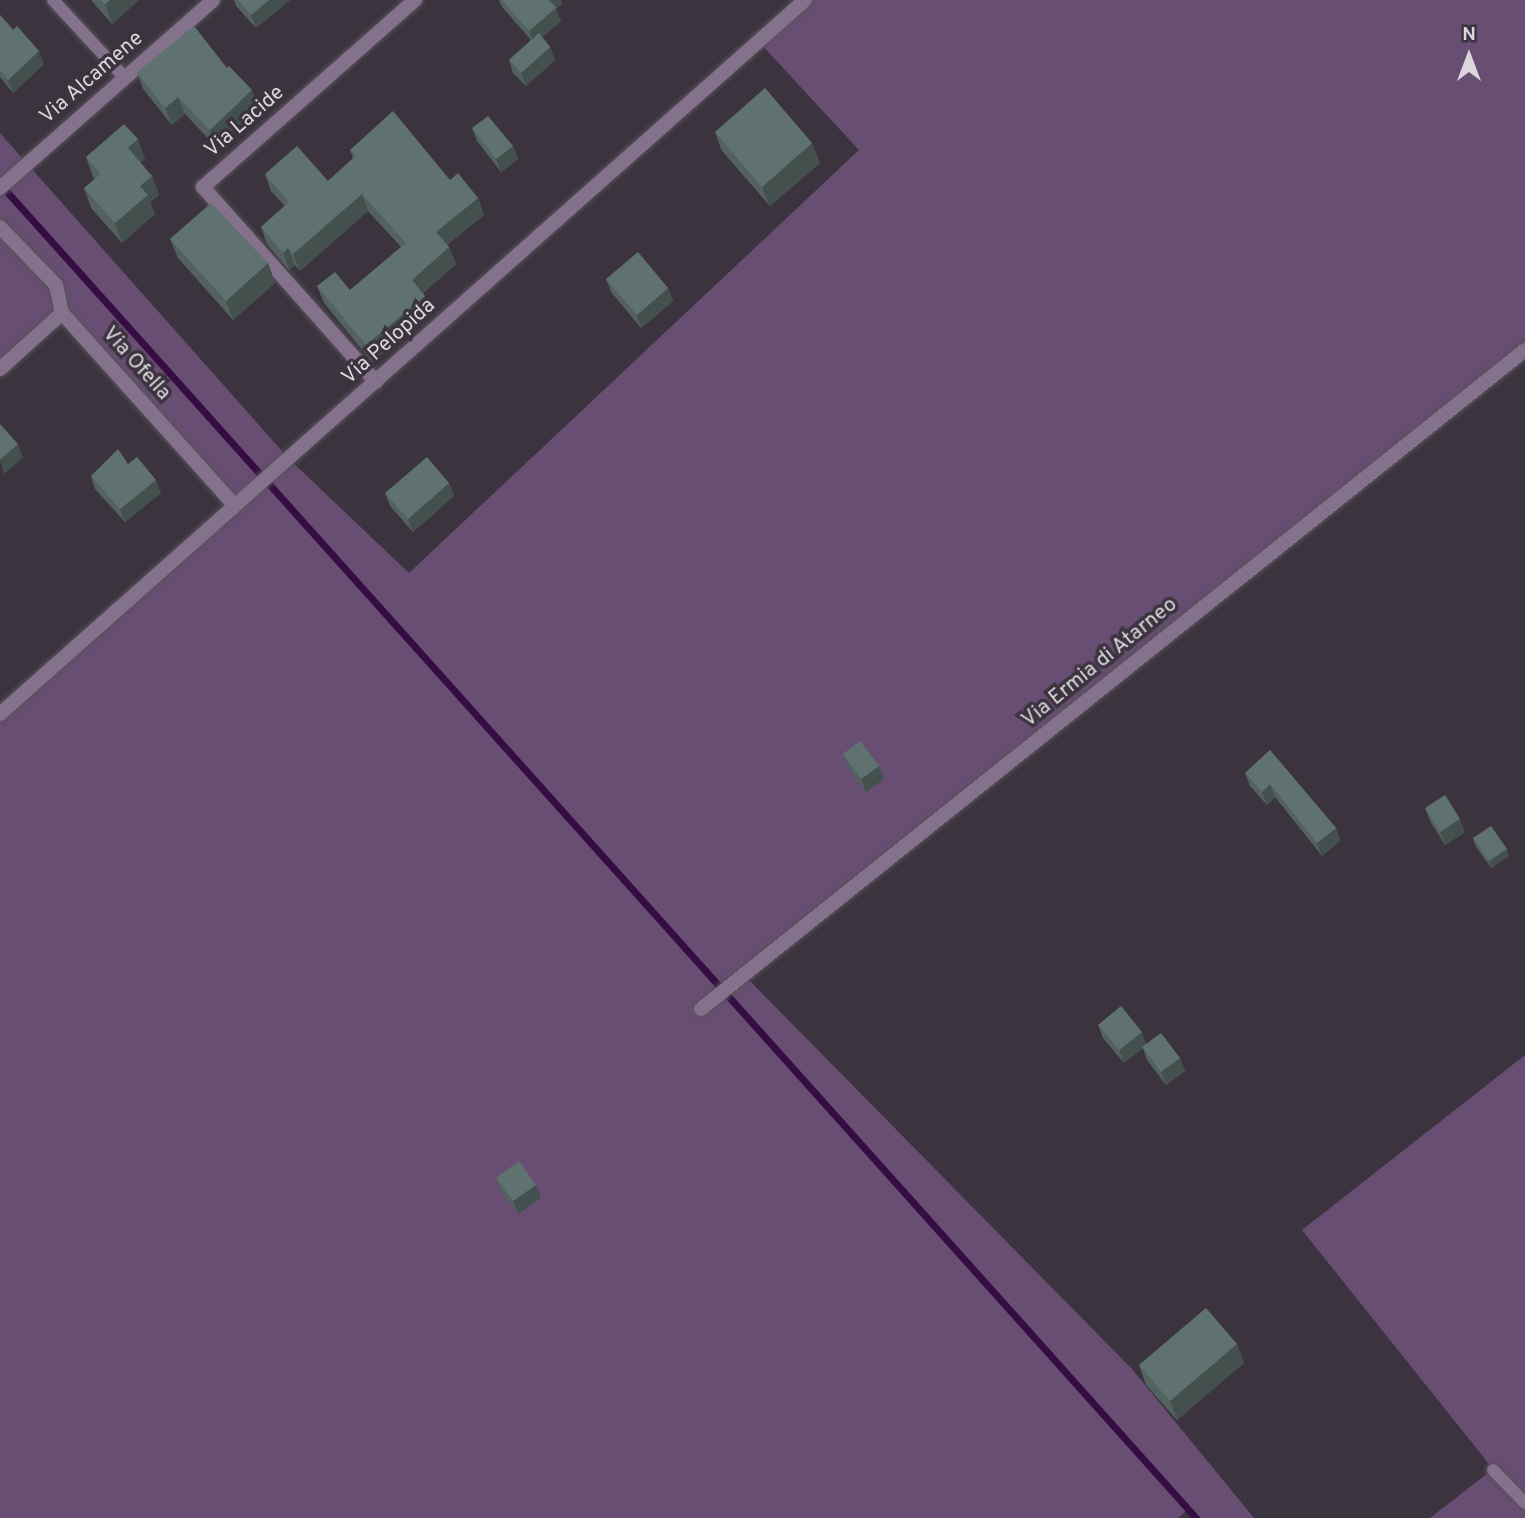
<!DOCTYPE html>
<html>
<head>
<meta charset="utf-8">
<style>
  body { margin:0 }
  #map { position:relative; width:1525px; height:1518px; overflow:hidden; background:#3b343e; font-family:Overpass,sans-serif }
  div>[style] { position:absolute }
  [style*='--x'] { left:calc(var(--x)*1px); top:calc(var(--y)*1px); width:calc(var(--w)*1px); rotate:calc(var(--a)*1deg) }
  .green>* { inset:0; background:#684e72 }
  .stream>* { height:7px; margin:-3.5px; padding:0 3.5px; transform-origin:3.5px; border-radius:3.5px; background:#350d42 }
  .roads { filter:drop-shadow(0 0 2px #58515b) drop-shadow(0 0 2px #58515b) }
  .service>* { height:12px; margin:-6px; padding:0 6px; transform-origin:6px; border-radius:6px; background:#84718b }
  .minor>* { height:14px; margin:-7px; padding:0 7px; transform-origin:7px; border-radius:7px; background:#84718b }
  .wall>* { inset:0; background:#536260 }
  .shaded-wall>* { inset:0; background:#43504e }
  .building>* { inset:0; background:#607270 }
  span { translate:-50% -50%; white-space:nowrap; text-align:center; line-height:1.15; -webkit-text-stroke:7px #3b343e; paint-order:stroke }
  .street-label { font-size:21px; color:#dcd7de }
  .north { position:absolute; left:1434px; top:21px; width:70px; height:70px; -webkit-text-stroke:5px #3b343e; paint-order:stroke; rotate:0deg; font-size:19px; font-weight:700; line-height:28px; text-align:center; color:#dcd7de }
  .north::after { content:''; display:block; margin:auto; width:24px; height:32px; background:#dcd7de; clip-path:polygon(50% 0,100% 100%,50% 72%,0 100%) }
</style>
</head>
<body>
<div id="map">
  <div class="green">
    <div style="clip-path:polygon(805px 0,1525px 0,1525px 350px,744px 975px,1132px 1369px,1254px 1518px,1196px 1518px,1188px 1509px,1178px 1518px,0 1518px,0 714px,234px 505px,62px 314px,0 369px,0 133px,289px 459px,409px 573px,859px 150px,758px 41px)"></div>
    <div style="clip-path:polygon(1525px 1055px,1525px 1518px,1430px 1518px,1493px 1469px,1302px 1230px)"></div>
  </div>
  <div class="stream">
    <div style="--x:0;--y:184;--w:1792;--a:48.12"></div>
  </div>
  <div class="roads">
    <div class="service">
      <div style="--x:53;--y:0;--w:105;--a:47.3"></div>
      <div style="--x:1493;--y:1470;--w:46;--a:45.9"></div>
    </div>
    <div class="minor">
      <div style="--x:0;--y:188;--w:284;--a:-41.4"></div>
      <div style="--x:0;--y:227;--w:81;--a:46"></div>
      <div style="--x:56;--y:285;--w:29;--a:78"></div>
      <div style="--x:62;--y:313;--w:258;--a:48.1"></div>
      <div style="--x:0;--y:369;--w:84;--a:-42.1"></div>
      <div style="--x:376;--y:382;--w:261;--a:-131.6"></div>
      <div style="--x:203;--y:187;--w:283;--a:-41.4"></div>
      <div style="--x:0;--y:714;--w:1076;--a:-41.57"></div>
      <div style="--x:701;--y:1009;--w:1055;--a:-38.65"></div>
    </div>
  </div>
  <div class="wall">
    <div style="clip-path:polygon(91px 0,139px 0,112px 24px)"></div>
    <div style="clip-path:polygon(234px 0,290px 0,256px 28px,236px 6px)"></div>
    <div style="clip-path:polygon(499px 0,561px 0,562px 4px,556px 9px,561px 21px,542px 37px,550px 47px,555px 60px,526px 86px,513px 73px,509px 60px,531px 40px,502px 7px)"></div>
    <div style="clip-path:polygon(0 15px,44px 64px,13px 93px,0 77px)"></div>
    <div style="clip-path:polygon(137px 72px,258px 107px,216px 147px,185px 114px,172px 125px,143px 89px)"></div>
    <div style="clip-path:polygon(472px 128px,513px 146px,518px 159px,501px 172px,477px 141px)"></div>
    <div style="clip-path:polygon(715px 132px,812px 143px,820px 163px,770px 206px,722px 151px)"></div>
    <div style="clip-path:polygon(350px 150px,450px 180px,478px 198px,484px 215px,447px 245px,449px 247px,456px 264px,423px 293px,431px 313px,372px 362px,324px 303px,317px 286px,350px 290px,401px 247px,368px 211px,300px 271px,295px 265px,289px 270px,267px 244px,261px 227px,285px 206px,271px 191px,265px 174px,328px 181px,353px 158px)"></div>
    <div style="clip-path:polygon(86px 157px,145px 159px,140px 163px,152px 176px,159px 195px,150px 202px,155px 214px,122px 243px,91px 208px,84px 188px,95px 179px,93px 177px)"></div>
    <div style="clip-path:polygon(170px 239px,268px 263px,275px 283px,233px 320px,178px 258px)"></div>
    <div style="clip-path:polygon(606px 279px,668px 288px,673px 301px,641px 328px,611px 292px)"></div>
    <div style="clip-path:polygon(128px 464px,161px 493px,125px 522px,95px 489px,91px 476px)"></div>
    <div style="clip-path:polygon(449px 483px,454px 496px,413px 532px,390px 506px,385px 493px)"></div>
    <div style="clip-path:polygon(1270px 750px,1336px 828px,1340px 841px,1322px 856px,1275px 797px,1267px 805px,1250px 786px,1245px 773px)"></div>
    <div style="clip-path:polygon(843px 754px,879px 766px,884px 779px,866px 792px,848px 767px)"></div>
    <div style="clip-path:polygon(1425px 808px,1465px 832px,1445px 845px,1430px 821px)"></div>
    <div style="clip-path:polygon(1473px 838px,1509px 856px,1491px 868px,1475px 845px)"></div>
    <div style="clip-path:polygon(1098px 1025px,1142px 1032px,1146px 1044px,1180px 1058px,1185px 1071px,1166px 1085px,1147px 1060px,1143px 1048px,1124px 1063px,1103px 1038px)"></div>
    <div style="clip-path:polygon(496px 1178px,541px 1198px,518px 1214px,501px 1191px)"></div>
    <div style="clip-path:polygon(1237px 1344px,1244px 1363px,1177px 1420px,1146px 1385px,1139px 1365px)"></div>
  </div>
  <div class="shaded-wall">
    <div style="clip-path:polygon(110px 0,139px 0,112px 24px,105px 4px)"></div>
    <div style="clip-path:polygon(269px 0,290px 0,256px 28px,251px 15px)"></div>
    <div style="clip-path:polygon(548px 0,561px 0,562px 4px,556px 9px,561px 21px,534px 44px,529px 31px)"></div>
    <div style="clip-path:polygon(550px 47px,555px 60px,526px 86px,521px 73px)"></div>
    <div style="clip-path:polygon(39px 51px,44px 64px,13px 93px,8px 80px)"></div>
    <div style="clip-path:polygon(252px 90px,258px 107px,216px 147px,210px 130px)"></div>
    <div style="clip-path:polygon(178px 97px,185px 114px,172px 125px,165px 108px)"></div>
    <div style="clip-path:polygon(138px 139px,145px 159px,135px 168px,128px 148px)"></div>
    <div style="clip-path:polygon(812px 143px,820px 163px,770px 206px,762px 187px)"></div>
    <div style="clip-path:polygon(513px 146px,518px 159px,501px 172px,496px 159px)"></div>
    <div style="clip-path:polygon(152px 176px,159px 195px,150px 202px,155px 214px,122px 243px,115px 223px,140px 186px)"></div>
    <div style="clip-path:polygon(362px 194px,368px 211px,300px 271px,293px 254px)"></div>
    <div style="clip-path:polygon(478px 198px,484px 215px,442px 249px,436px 232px)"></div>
    <div style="clip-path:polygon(449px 247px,456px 264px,418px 298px,412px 280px)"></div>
    <div style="clip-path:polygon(288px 248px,295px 265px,289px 270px,283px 253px)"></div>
    <div style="clip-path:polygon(268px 263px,275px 283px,233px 320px,226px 301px)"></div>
    <div style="clip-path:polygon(668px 288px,673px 301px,641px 328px,637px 315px)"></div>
    <div style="clip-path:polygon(425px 296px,431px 313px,372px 362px,366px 345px)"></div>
    <div style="clip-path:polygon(18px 444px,23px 458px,4px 474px,0 460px)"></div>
    <div style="clip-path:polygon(156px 480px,161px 493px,125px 522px,120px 509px)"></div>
    <div style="clip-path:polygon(449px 483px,454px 496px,413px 532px,408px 519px)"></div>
    <div style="clip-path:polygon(879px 766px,884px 779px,866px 792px,861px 779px)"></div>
    <div style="clip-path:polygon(1270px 784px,1275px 797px,1267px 805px,1262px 792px)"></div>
    <div style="clip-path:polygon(1460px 819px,1465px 832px,1445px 845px,1440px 832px)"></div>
    <div style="clip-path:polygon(1336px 828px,1340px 841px,1322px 856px,1317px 843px)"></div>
    <div style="clip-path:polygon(1507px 849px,1509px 856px,1491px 868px,1489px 861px)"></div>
    <div style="clip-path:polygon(1142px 1032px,1146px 1045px,1124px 1063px,1119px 1050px)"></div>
    <div style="clip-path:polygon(1180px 1058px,1185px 1071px,1166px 1085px,1161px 1072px)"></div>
    <div style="clip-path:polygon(536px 1185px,541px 1198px,518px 1214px,513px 1201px)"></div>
    <div style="clip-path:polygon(1237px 1344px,1244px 1363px,1177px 1420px,1170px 1401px)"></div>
  </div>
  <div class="building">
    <div style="clip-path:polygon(101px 0,110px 0,105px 4px)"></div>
    <div style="clip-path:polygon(238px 0,269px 0,251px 15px)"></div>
    <div style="clip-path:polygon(502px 0,549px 0,556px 8px,529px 31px)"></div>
    <div style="clip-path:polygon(0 15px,13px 30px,17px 26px,39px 51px,8px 80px,0 70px)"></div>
    <div style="clip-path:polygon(194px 26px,227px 68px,229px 66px,252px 90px,210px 130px,178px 97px,165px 108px,137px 72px)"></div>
    <div style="clip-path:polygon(539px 33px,550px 47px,521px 73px,509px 60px)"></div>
    <div style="clip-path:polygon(765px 88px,812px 143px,762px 187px,715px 132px)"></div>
    <div style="clip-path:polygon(393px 111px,450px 180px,458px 173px,478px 198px,436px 232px,449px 247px,412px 280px,425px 296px,366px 345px,317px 286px,335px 272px,350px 290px,406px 243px,362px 194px,293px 254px,288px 248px,283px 253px,261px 227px,289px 202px,265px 174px,297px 146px,328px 181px,356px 156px,350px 150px)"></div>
    <div style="clip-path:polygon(488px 116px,513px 146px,496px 159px,472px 128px)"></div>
    <div style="clip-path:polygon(124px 124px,138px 139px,128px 148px,152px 176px,140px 186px,148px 195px,115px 223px,84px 188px,101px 174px,86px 157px)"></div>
    <div style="clip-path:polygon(211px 203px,268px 263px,226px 301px,170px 239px)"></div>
    <div style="clip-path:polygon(638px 252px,668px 288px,637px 315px,606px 279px)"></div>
    <div style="clip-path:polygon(0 424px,18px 444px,0 460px)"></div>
    <div style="clip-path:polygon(118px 449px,128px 464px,137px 457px,156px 480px,120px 509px,91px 476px)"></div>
    <div style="clip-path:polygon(427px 457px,449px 483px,408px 519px,385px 493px)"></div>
    <div style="clip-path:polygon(860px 741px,879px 766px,861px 779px,843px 754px)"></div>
    <div style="clip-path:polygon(1270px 750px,1336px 828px,1317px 843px,1270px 784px,1262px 792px,1245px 773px)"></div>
    <div style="clip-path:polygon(1445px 795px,1460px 819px,1440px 832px,1425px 808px)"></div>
    <div style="clip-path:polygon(1491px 826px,1507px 849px,1489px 861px,1473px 838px)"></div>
    <div style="clip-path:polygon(1121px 1006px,1142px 1032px,1119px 1050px,1098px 1025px)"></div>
    <div style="clip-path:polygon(1161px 1033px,1180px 1058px,1161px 1072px,1142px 1047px)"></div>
    <div style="clip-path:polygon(519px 1161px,536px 1185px,513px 1201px,496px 1178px)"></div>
    <div style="clip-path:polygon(1206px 1308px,1237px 1344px,1170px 1401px,1139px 1365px)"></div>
  </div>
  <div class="street-label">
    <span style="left:92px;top:78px;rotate:-41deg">Via Alcamene</span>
    <span style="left:245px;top:122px;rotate:-41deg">Via Lacide</span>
    <span style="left:389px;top:342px;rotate:-42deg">Via Pelopida</span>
    <span style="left:136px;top:364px;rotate:48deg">Via Ofella</span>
    <span style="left:1100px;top:663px;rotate:-39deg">Via Ermia di Atarneo</span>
  </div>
  <div class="north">N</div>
</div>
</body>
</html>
